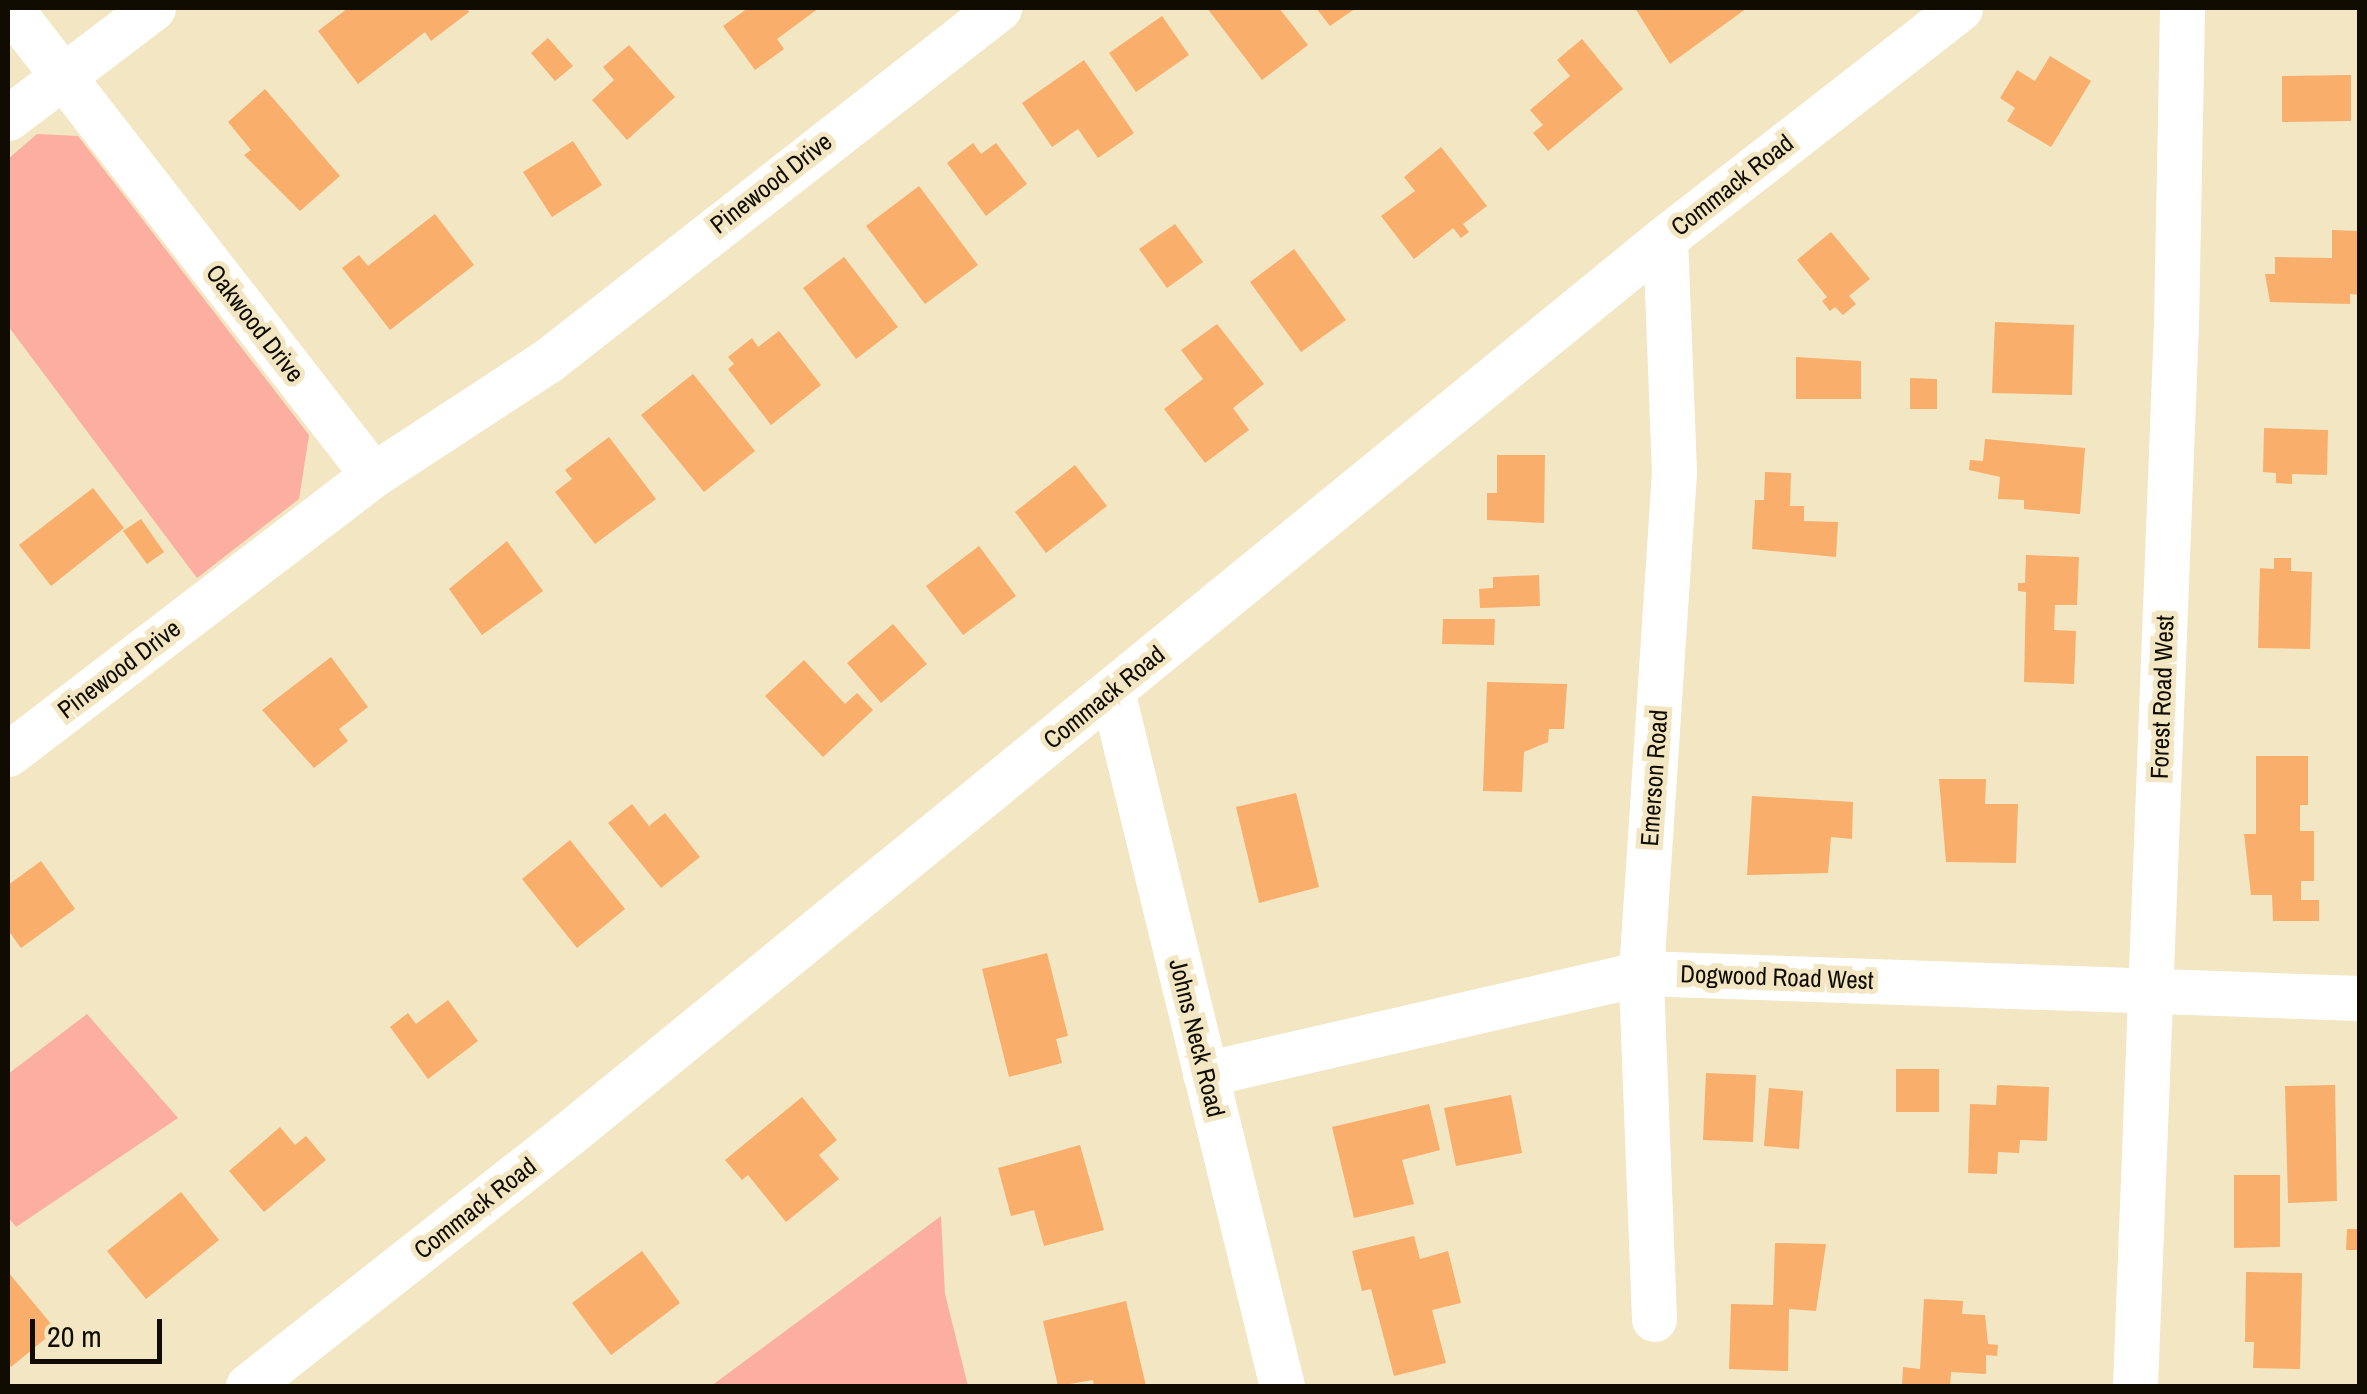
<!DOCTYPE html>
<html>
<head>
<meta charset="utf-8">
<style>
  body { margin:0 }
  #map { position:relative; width:2367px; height:1394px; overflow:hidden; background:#f2e6c3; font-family:"Archivo Narrow",sans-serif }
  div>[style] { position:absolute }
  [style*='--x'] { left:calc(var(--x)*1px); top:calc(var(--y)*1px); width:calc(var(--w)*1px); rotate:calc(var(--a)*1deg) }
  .green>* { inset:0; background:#fcafa0 }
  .building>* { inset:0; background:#f9ae6c }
  .minor>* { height:45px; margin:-22.5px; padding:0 22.5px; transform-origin:22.5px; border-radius:22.5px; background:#fff }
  span { translate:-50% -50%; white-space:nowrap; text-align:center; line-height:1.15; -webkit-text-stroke:10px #f2e6c3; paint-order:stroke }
  .street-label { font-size:25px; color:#100c02 }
  .frame { position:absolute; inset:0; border:10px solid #100c02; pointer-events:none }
  .scale { position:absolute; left:30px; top:1319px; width:132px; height:45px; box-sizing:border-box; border:5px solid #100c02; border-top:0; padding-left:12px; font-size:30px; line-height:35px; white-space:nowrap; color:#100c02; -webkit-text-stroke:8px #f2e6c3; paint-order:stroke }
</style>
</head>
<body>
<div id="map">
  <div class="green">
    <div style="clip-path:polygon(37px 134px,78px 136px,309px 435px,299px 499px,197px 578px,8px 326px,8px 159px)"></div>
    <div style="clip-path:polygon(87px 1014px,178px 1118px,16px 1227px,8px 1217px,8px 1074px)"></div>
    <div style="clip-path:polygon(941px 1216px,945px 1294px,968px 1386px,711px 1386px)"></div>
  </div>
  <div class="building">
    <div style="clip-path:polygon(348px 8px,466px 8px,469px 12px,431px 41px,425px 32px,358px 84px,318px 31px)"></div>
    <div style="clip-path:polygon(748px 8px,819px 8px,777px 39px,784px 49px,755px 70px,723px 26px)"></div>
    <div style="clip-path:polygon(1207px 8px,1279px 8px,1308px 45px,1262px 80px)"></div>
    <div style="clip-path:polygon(1316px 8px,1356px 8px,1330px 26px)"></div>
    <div style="clip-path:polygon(1635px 8px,1747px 8px,1670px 64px)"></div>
    <div style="clip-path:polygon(1162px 16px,1189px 55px,1136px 92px,1109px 53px)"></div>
    <div style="clip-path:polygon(548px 38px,573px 66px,555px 81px,531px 53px)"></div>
    <div style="clip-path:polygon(1582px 39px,1623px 89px,1548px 151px,1533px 133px,1543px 125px,1530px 110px,1570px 76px,1557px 60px)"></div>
    <div style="clip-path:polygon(629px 45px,675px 97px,627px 140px,592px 100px,614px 80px,603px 67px)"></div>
    <div style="clip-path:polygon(2050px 56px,2091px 81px,2051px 147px,2007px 121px,2015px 108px,2000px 98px,2017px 70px,2035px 81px)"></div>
    <div style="clip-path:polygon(1084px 60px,1134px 133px,1098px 158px,1078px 129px,1052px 147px,1022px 103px)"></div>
    <div style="clip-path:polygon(2351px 75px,2351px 121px,2282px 122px,2282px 76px)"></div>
    <div style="clip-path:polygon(265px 89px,340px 176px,300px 211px,244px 155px,251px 150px,228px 122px)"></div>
    <div style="clip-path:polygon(573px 141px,602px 185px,552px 217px,523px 172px)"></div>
    <div style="clip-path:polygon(973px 143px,981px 154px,996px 143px,1027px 184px,986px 216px,947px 163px)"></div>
    <div style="clip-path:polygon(1441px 147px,1487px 206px,1463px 224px,1469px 232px,1461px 238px,1453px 228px,1414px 259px,1381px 216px,1415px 191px,1404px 177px)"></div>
    <div style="clip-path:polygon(919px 186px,978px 265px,925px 304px,866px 226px)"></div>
    <div style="clip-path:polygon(435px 214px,474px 265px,390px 330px,342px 268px,359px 255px,368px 266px)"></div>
    <div style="clip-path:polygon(1175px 224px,1203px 262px,1167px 288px,1139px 249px)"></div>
    <div style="clip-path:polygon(2332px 230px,2360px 231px,2359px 295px,2350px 294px,2350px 304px,2270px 302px,2265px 274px,2275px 274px,2275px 257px,2332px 258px)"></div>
    <div style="clip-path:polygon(1831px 232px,1870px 279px,1849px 296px,1856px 304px,1843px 315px,1835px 307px,1830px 311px,1822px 301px,1827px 297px,1797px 260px)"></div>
    <div style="clip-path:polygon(1294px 249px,1346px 320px,1301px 352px,1250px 282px)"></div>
    <div style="clip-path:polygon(844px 257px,898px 327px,856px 359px,803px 288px)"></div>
    <div style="clip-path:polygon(1995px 322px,2074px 325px,2072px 395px,1992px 393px)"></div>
    <div style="clip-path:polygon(1217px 324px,1264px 384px,1233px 408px,1249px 430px,1205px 463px,1164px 409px,1203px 379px,1181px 350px)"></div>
    <div style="clip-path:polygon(779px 331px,821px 385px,771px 425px,728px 369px,734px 364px,728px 357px,752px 338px,758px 347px)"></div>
    <div style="clip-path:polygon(1796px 357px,1861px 361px,1861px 399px,1796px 399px)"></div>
    <div style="clip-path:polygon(693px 374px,755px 451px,704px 492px,641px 415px)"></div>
    <div style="clip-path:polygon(1910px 378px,1937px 379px,1937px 409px,1910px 409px)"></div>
    <div style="clip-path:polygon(2264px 428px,2328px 430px,2327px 475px,2292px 474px,2292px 484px,2276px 483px,2276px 473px,2263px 472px)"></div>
    <div style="clip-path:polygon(609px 437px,656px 499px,595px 544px,555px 492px,572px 479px,565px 470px)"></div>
    <div style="clip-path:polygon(1985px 439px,2085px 448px,2080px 514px,2024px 509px,2024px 500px,1998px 499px,2000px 477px,1969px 470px,1970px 460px,1983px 461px)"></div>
    <div style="clip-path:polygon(1497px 455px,1545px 455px,1544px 523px,1487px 520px,1487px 493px,1497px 493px)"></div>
    <div style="clip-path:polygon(1075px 465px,1107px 506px,1046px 553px,1015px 512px)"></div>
    <div style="clip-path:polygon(1765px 472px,1791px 473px,1790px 506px,1804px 506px,1804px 521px,1838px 522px,1836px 557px,1752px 549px,1755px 500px,1764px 500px)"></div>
    <div style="clip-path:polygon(93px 488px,124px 528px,51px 586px,19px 545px)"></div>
    <div style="clip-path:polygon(141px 519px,164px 552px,147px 564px,123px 531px)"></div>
    <div style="clip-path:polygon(507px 541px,543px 591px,482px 635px,449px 589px)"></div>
    <div style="clip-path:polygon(979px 546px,1016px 596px,963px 635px,926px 586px)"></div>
    <div style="clip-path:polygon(2026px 555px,2079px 557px,2077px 605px,2055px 605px,2054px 630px,2076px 631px,2074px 684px,2024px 682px,2026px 592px,2018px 591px,2018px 583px,2025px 583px)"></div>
    <div style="clip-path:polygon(2274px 558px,2291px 558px,2291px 571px,2312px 572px,2310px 649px,2258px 648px,2260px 568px,2274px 569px)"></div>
    <div style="clip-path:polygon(1539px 575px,1540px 606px,1480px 608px,1479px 589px,1493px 588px,1493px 577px)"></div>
    <div style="clip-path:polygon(1443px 619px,1495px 619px,1494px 645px,1442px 644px)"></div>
    <div style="clip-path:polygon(893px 624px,927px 664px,881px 703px,847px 663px)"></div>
    <div style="clip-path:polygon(331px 657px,368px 707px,339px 729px,348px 741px,314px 768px,262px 710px)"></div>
    <div style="clip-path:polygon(804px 660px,845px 704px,857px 693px,873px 710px,823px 757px,765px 696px)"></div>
    <div style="clip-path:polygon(1487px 682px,1567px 684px,1564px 729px,1549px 729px,1548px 742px,1524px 752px,1522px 792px,1483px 791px)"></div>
    <div style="clip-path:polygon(2256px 756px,2308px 756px,2308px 805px,2300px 805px,2300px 831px,2314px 831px,2314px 881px,2301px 881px,2301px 900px,2319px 900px,2319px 921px,2273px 921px,2272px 895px,2251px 895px,2244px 834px,2256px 834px)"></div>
    <div style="clip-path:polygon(1939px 779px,1986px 779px,1985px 804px,2018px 804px,2016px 863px,1946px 862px)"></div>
    <div style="clip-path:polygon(1296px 793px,1319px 887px,1259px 903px,1236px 807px)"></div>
    <div style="clip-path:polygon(1752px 796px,1853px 802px,1852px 839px,1831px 837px,1828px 873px,1747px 875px)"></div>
    <div style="clip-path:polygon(632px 804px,649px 826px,665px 813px,700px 857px,661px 888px,608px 823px)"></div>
    <div style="clip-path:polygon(570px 840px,625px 909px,577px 948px,522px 879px)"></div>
    <div style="clip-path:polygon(41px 861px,75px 909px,21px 948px,8px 930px,8px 885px)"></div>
    <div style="clip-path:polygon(1047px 953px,1068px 1036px,1056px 1039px,1062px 1063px,1009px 1077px,982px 969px)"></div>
    <div style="clip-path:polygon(448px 1000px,478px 1041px,428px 1079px,390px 1027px,408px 1013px,416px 1024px)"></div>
    <div style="clip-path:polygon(1896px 1069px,1939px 1069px,1939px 1112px,1896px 1112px)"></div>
    <div style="clip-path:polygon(1706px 1073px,1756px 1075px,1753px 1142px,1703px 1140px)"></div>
    <div style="clip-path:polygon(1997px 1085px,2049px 1087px,2047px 1141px,2020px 1140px,2019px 1153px,1998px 1152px,1997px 1174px,1968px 1173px,1970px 1104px,1996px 1105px)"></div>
    <div style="clip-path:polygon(2335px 1085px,2337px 1201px,2288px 1203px,2285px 1086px)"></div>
    <div style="clip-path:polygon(1769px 1088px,1803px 1091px,1799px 1149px,1764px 1146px)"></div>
    <div style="clip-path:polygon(1511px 1095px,1522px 1153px,1456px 1166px,1444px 1108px)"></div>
    <div style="clip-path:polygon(802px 1097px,837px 1140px,819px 1155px,839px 1179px,786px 1222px,748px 1175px,742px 1180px,725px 1160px)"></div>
    <div style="clip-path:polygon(1429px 1104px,1440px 1150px,1402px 1160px,1414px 1204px,1354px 1218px,1332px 1127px)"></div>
    <div style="clip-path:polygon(280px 1127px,295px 1145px,306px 1136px,326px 1160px,264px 1212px,229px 1171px)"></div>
    <div style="clip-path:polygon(1080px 1145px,1104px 1230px,1044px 1246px,1034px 1210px,1011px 1216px,998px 1168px)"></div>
    <div style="clip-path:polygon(2234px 1175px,2280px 1175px,2280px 1247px,2234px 1248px)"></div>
    <div style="clip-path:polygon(181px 1192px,219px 1240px,146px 1299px,107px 1251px)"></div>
    <div style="clip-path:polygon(2347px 1229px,2360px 1229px,2360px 1250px,2346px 1250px)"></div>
    <div style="clip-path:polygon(1414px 1236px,1420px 1259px,1448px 1251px,1461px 1303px,1432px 1310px,1446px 1363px,1394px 1376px,1371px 1289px,1362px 1291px,1352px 1251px)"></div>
    <div style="clip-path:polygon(1775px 1243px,1826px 1244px,1816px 1311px,1789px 1309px,1788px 1371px,1729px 1369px,1731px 1304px,1773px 1305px)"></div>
    <div style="clip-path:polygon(642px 1251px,680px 1303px,611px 1355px,572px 1303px)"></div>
    <div style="clip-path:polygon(8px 1272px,56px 1330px,11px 1367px,8px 1363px)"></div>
    <div style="clip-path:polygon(2246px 1272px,2302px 1273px,2300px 1369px,2253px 1368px,2254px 1342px,2245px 1342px)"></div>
    <div style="clip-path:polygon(1924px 1299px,1963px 1301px,1962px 1314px,1985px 1315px,1988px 1344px,1998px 1345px,1997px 1356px,1986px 1355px,1986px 1374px,1951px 1372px,1950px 1386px,1902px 1386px,1903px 1367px,1920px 1369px)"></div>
    <div style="clip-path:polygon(1126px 1301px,1146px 1386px,1094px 1386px,1093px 1380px,1058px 1386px,1043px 1321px)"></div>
  </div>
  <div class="minor">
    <div style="--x:10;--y:8;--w:591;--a:52.14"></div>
    <div style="--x:8;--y:118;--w:182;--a:-37.2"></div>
    <div style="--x:1112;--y:691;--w:715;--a:76.26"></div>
    <div style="--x:8;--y:754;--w:459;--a:-37.4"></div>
    <div style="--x:373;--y:475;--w:207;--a:-33.2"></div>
    <div style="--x:546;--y:362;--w:575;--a:-38.01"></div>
    <div style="--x:1205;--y:1074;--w:448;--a:-13"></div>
    <div style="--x:1641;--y:973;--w:719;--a:1.99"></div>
    <div style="--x:1654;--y:1319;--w:346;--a:-92.2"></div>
    <div style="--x:1641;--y:973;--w:502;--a:-86.23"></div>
    <div style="--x:1674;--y:472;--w:234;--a:-92.2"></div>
    <div style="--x:248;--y:1386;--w:406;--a:-38.2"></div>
    <div style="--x:567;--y:1135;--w:1418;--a:-39.25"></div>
    <div style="--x:1665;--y:238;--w:374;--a:-37.9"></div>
    <div style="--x:2135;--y:1386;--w:1063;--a:-87.79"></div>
    <div style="--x:2176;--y:324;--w:316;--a:-88.9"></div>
  </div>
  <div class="street-label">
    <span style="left:771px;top:183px;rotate:-38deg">Pinewood Drive</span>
    <span style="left:1732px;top:185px;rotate:-38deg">Commack Road</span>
    <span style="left:255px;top:323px;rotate:52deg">Oakwood Drive</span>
    <span style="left:119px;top:669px;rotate:-37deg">Pinewood Drive</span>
    <span style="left:1104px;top:697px;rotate:-39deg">Commack Road</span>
    <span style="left:2162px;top:697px;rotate:-88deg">Forest Road West</span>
    <span style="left:1654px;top:778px;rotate:-86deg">Emerson Road</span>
    <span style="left:1777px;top:977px;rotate:2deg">Dogwood Road West</span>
    <span style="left:1197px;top:1038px;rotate:76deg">Johns Neck Road</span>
    <span style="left:475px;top:1208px;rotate:-38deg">Commack Road</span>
  </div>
  <div class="frame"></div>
  <div class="scale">20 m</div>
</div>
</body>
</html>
